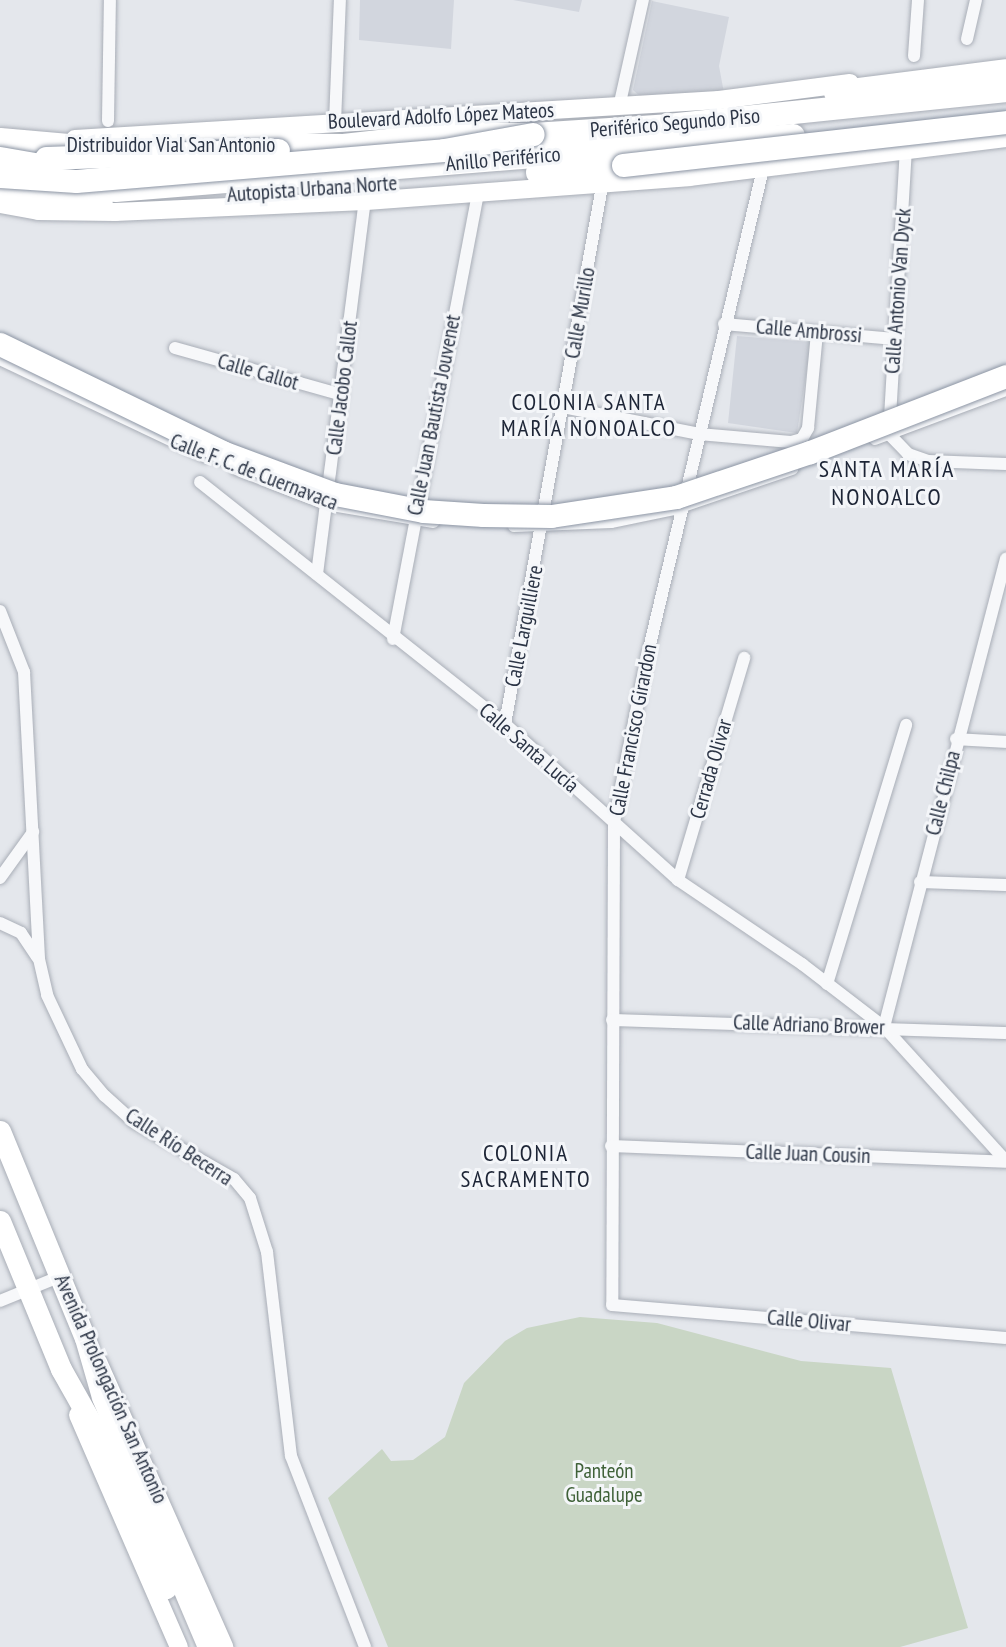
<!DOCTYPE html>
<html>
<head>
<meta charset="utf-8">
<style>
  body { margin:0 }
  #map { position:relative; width:1006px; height:1647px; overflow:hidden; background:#e4e7ec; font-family:"PT Sans Narrow",sans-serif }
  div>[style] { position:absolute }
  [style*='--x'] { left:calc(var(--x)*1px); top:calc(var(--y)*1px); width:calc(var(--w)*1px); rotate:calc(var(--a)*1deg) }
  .built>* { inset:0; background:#d2d6de }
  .green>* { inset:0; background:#c9d6c5 }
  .roads { filter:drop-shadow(0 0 2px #a9aeb7) drop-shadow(0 0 2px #a9aeb7) }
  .street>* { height:12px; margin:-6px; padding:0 6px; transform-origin:6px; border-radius:6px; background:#f7f8fa }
  .secondary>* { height:18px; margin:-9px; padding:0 9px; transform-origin:9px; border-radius:9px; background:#fff }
  .primary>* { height:21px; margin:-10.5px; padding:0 10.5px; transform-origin:10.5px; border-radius:10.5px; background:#fff }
  .highway>* { height:23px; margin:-11.5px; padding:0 11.5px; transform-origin:11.5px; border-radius:11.5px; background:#fff }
  .bridges { filter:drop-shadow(0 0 2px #8b94a3) drop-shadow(0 0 2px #8b94a3) }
  .highway-bridge>* { height:23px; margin:-11.5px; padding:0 11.5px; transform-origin:11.5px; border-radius:11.5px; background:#fff }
  span { translate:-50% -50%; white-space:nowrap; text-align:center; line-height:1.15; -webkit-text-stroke:6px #f4f6f9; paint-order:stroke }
  .street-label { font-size:21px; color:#2b3445 }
  .park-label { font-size:21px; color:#3f6138 }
  .neighbourhood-label { font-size:23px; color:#1d2536; letter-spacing:2px }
  .quarter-label { font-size:24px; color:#1d2536; letter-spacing:2px }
</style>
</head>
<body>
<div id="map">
  <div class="built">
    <div style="clip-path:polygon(360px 0,454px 0,451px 49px,359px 40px)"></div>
    <div style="clip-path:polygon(513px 0,582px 0,579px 12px)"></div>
    <div style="clip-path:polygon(652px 1px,729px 17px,719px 66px,724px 93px,642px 98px,633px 90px)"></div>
    <div style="clip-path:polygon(737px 336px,811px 342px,797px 433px,728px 423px)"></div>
  </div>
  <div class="green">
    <div style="clip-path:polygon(580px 1317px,657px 1323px,801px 1361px,891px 1368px,968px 1628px,900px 1647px,388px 1647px,328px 1498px,382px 1449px,391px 1461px,413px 1460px,445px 1437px,464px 1383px,505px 1341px,527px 1328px)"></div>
  </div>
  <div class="roads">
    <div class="street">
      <div style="--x:967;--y:39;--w:40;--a:-77"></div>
      <div style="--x:914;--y:56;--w:56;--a:-85.9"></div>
      <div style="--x:619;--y:107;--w:110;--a:-77.4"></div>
      <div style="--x:108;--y:121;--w:121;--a:-89.1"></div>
      <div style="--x:335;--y:122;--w:122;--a:-87.7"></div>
      <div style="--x:906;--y:148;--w:287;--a:93.4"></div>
      <div style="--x:889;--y:434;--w:28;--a:46"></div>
      <div style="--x:908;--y:454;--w:21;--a:19"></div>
      <div style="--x:928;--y:461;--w:78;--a:2.2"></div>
      <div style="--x:763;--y:169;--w:502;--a:103.37"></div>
      <div style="--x:647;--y:657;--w:168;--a:101.3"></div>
      <div style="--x:614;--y:822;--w:483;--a:90.2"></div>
      <div style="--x:612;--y:1305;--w:395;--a:4.8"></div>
      <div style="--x:724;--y:324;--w:171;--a:5"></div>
      <div style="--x:175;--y:348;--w:173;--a:15.7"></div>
      <div style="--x:0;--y:359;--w:228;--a:25.4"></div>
      <div style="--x:563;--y:407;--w:139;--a:11.2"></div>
      <div style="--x:699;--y:434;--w:92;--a:5"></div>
      <div style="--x:791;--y:442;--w:11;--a:-15"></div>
      <div style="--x:802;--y:439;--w:13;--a:-61"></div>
      <div style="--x:808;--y:428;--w:96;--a:-84.6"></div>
      <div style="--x:875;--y:439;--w:140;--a:-20.5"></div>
      <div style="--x:236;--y:469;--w:97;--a:21.3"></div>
      <div style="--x:326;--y:504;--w:109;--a:9.5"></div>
      <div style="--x:200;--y:482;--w:389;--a:38.4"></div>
      <div style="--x:505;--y:724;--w:233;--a:42"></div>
      <div style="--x:678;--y:880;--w:150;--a:34.1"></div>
      <div style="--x:802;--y:964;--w:103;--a:37.5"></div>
      <div style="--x:884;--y:1027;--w:181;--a:47.7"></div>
      <div style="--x:514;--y:526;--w:97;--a:-2.4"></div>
      <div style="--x:611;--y:522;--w:64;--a:-11.7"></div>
      <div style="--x:674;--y:509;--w:125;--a:-18.7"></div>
      <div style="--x:317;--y:574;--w:376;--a:-82.7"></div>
      <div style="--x:0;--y:611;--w:66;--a:68.5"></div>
      <div style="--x:24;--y:672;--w:287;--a:87"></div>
      <div style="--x:39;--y:959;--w:37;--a:77"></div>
      <div style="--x:47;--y:995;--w:82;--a:64.7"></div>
      <div style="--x:82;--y:1069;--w:35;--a:50"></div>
      <div style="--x:105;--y:1096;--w:39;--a:42"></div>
      <div style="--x:134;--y:1122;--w:115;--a:29.7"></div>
      <div style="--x:234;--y:1179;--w:25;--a:50"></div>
      <div style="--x:250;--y:1198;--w:57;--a:72.5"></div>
      <div style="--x:267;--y:1252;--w:205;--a:83.3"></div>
      <div style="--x:291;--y:1456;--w:205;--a:68.8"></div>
      <div style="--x:393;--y:639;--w:455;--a:-79.2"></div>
      <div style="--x:505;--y:724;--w:552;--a:-79.77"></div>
      <div style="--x:956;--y:739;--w:50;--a:3.4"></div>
      <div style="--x:0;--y:878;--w:57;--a:-54.3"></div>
      <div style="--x:678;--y:880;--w:232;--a:-73.4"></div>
      <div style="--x:920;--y:882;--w:86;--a:2"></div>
      <div style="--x:0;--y:923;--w:23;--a:25"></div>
      <div style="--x:21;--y:933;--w:29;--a:56"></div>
      <div style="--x:827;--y:984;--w:271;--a:-73"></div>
      <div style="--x:612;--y:1020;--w:394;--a:1.9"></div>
      <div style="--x:884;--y:1027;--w:484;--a:-75.4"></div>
      <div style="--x:611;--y:1146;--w:395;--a:2.3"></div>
      <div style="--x:0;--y:1301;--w:66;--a:-22.3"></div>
    </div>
    <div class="secondary">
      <div style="--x:75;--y:139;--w:645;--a:-3.47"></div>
      <div style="--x:719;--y:100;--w:132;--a:-7.4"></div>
      <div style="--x:0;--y:204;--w:39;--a:10"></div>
      <div style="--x:38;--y:211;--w:77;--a:0.7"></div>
      <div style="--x:115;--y:212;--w:250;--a:-2.5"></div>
      <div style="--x:365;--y:201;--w:325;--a:-4.2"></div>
      <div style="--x:689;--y:177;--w:319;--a:-7"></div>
      <div style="--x:98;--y:1362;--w:312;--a:66.1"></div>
      <div style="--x:78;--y:1415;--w:253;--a:66.5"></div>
    </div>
    <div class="primary">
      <div style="--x:0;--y:1131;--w:224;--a:67.7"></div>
      <div style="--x:85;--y:1338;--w:61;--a:73.9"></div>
      <div style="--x:102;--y:1397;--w:272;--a:67"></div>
      <div style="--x:0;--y:1221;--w:160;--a:67.6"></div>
      <div style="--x:61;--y:1369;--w:71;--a:60.6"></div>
      <div style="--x:96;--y:1431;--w:172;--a:66"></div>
    </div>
    <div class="highway">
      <div style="--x:835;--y:92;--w:172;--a:-7.3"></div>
      <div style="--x:0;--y:139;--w:91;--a:5"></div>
      <div style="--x:258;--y:144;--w:85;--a:0.7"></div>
      <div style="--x:343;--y:145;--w:99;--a:-6.4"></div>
      <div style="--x:441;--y:134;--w:92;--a:0"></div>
      <div style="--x:533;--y:134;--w:134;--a:-3.8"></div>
      <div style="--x:667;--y:125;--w:341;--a:-5.9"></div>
      <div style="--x:42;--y:170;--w:70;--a:-1.6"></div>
      <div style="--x:537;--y:172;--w:86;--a:-4.7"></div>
      <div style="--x:80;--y:188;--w:35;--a:3"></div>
      <div style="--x:115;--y:190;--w:680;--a:-4.64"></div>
      <div style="--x:0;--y:194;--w:101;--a:4.5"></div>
    </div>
  </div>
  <div class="bridges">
    <div class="highway-bridge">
      <div style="--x:0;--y:158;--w:41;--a:9.9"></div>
      <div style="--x:46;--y:158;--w:232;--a:-2"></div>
      <div style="--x:623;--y:165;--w:385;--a:-6.4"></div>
      <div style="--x:0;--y:176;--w:76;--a:3.8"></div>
      <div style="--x:76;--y:181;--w:369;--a:-4.8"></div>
      <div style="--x:444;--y:150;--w:90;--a:-10.2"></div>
      <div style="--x:0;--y:344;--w:247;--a:25.9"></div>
      <div style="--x:222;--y:452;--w:121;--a:20.4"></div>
      <div style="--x:335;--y:494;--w:90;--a:10.9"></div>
      <div style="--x:423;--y:511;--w:60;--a:3.8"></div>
      <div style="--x:483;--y:515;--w:68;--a:0.8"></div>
      <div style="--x:551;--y:516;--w:126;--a:-8.6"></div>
      <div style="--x:676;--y:497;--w:141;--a:-18.6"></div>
      <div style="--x:810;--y:452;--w:210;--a:-21.2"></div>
    </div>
  </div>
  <div class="street-label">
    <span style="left:441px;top:116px;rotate:-3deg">Boulevard Adolfo López Mateos</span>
    <span style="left:675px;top:123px;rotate:-5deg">Periférico Segundo Piso</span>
    <span style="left:171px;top:145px">Distribuidor Vial San Antonio</span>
    <span style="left:503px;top:159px;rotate:-5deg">Anillo Periférico</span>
    <span style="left:312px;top:189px;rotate:-4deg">Autopista Urbana Norte</span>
    <span style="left:898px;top:291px;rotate:-86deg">Calle Antonio Van Dyck</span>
    <span style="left:580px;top:313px;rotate:-80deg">Calle Murillo</span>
    <span style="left:809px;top:331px;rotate:5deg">Calle Ambrossi</span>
    <span style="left:258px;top:372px;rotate:16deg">Calle Callot</span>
    <span style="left:342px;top:388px;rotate:-83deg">Calle Jacobo Callot</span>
    <span style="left:434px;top:415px;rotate:-79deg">Calle Juan Bautista Jouvenet</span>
    <span style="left:254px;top:472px;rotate:21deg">Calle F. C. de Cuernavaca</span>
    <span style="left:524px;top:626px;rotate:-79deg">Calle Larguilliere</span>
    <span style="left:633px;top:730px;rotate:-79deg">Calle Francisco Girardon</span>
    <span style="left:529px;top:748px;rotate:41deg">Calle Santa Lucía</span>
    <span style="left:711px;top:769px;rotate:-74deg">Cerrada Olivar</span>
    <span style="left:943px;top:793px;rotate:-76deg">Calle Chilpa</span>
    <span style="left:809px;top:1025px;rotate:2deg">Calle Adriano Brower</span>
    <span style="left:179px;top:1147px;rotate:33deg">Calle Río Becerra</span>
    <span style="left:808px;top:1154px;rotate:2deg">Calle Juan Cousin</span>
    <span style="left:809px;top:1321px;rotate:5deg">Calle Olivar</span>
    <span style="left:111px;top:1389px;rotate:66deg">Avenida Prolongación San Antonio</span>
  </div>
  <div class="park-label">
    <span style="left:604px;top:1483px">Panteón<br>Guadalupe</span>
  </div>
  <div class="neighbourhood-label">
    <span style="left:589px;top:415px">COLONIA SANTA<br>MARÍA NONOALCO</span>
    <span style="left:526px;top:1166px">COLONIA<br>SACRAMENTO</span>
  </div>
  <div class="quarter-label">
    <span style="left:887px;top:483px">SANTA MARÍA<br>NONOALCO</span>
  </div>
</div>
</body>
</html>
